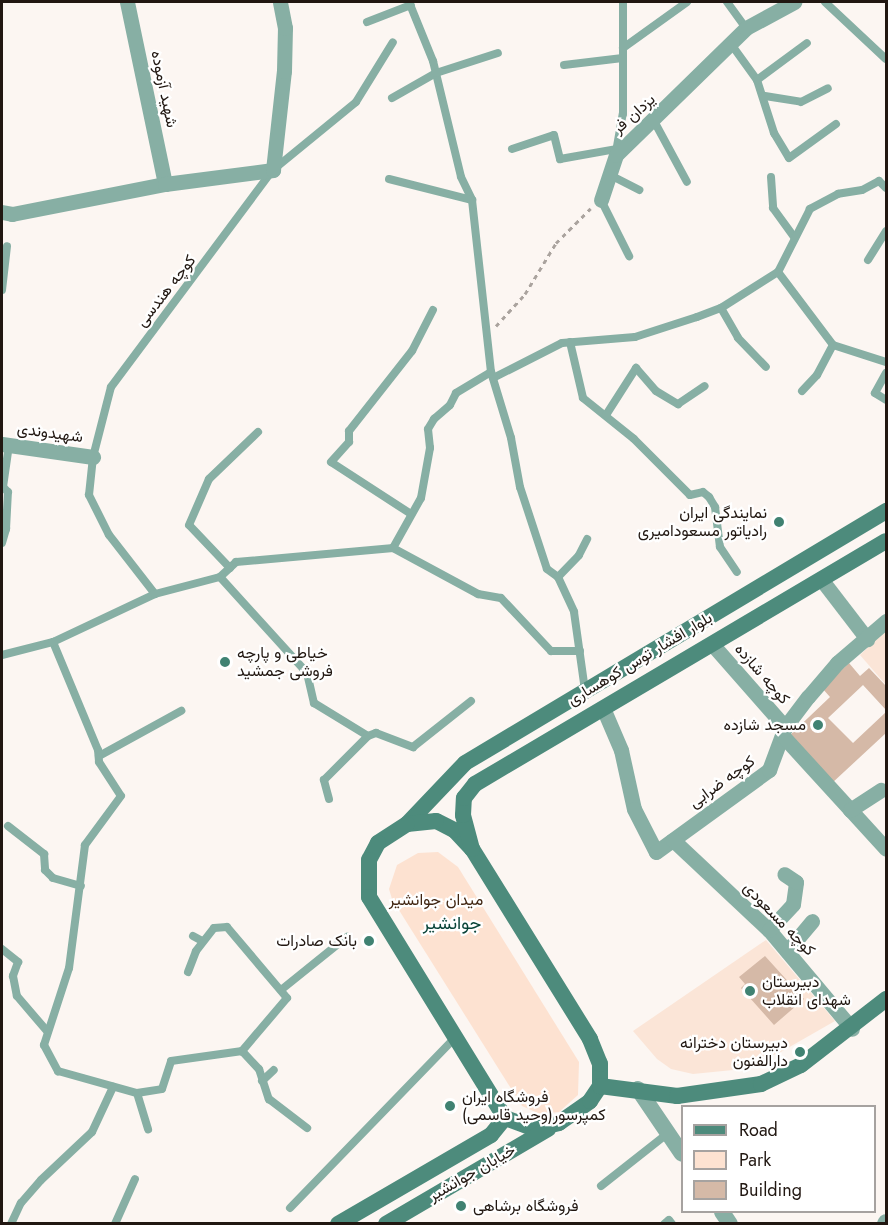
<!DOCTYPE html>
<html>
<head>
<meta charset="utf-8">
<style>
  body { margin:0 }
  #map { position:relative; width:888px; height:1225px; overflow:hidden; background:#fcf6f2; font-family:Jost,Vazirmatn,sans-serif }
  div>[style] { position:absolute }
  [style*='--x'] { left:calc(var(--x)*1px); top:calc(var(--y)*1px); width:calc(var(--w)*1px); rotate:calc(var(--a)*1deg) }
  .built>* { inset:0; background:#fbe5d7 }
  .green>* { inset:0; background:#fde2d1 }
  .building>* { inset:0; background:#d5b9a7 }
  .path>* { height:3px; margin-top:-1.5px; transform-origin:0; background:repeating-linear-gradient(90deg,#aaa39e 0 4.5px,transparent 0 9px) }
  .service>* { height:8px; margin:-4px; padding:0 4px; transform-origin:4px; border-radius:4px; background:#87afa4 }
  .minor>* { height:15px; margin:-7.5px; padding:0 7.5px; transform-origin:7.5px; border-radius:7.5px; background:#87afa4 }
  .tertiary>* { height:16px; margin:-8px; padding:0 8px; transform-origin:8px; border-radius:8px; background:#87afa4 }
  .secondary>* { height:16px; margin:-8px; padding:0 8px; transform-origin:8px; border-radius:8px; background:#4d8b7c }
  .dots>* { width:16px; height:16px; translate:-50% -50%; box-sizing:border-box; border:3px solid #fff; border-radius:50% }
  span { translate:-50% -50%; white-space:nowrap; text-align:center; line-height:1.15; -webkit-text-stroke:4.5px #fff; paint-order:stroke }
  .street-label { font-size:16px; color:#211711 }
  .poi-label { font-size:16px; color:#211711 }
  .right { translate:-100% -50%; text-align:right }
  .left { translate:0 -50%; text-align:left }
  .park-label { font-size:16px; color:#412612 }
  .neighbourhood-label { font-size:18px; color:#0a4438 }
  .frame { position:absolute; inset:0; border:3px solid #211711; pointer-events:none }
  .legend { position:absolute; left:681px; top:1105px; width:195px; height:108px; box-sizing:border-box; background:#fff; border:2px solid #a6a2a0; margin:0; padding:8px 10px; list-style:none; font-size:18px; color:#211711 }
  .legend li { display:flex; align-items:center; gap:12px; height:30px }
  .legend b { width:30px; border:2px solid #a6a2a0 }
</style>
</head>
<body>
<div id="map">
  <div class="built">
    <div style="clip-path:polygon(886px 630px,886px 685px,860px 655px)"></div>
    <div style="clip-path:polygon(766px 940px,835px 1021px,779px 1053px,733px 1070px,693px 1074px,671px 1069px,657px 1059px,633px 1031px)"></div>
  </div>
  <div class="green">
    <div style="clip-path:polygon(438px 852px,458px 867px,579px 1062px,578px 1095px,559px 1112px,540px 1114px,522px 1106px,392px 899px,389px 889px,397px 865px,418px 853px)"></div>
  </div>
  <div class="building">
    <div style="clip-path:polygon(849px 663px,860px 676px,869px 668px,886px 686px,886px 710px,863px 685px,828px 718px,853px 743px,886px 712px,886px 733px,831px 784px,788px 737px,830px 697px,822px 688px)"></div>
    <div style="clip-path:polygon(765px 956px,804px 999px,774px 1025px,741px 988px,745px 984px,739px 977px)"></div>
  </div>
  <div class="path">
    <div style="--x:496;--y:326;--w:43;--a:-47.8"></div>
    <div style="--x:525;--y:294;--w:60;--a:-58.7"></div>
    <div style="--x:556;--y:243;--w:49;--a:-45"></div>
  </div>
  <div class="service">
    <div style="--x:409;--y:2;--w:64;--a:67.9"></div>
    <div style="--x:433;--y:61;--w:119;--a:76.4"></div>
    <div style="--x:461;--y:177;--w:25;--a:64"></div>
    <div style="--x:472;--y:200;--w:173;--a:83.7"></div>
    <div style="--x:491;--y:372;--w:69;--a:73.1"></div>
    <div style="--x:511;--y:438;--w:50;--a:79.6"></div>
    <div style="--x:520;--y:487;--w:86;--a:71.8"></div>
    <div style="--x:547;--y:569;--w:14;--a:36"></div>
    <div style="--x:558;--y:577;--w:38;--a:65"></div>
    <div style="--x:574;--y:612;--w:79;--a:82"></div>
    <div style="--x:727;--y:2;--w:32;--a:54"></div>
    <div style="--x:825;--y:2;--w:83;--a:43.1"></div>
    <div style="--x:367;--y:22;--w:47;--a:-21.1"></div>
    <div style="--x:731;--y:44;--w:44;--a:54.2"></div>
    <div style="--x:757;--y:80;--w:56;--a:72.2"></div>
    <div style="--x:774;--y:133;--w:29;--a:59"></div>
    <div style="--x:789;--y:158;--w:58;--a:-35.9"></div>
    <div style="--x:623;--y:48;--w:79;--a:-35.7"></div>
    <div style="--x:564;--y:65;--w:59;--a:-6.8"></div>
    <div style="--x:757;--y:80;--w:62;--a:-36.5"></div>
    <div style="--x:765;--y:96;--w:36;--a:9"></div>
    <div style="--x:801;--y:102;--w:30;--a:-27"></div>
    <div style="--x:392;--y:98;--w:51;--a:-29.6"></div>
    <div style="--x:436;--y:73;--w:65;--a:-17.9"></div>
    <div style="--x:654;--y:121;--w:69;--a:61.6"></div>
    <div style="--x:512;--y:149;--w:44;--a:-18.4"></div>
    <div style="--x:554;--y:135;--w:25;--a:76"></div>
    <div style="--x:560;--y:159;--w:58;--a:-10"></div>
    <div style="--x:616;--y:152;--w:39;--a:-80"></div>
    <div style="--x:623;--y:114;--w:112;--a:-90"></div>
    <div style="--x:610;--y:175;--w:33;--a:27"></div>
    <div style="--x:771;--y:177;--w:31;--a:86"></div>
    <div style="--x:773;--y:208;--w:36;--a:54"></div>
    <div style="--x:389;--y:179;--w:86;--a:14.2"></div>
    <div style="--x:886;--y:188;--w:10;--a:-135"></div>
    <div style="--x:879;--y:181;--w:19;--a:152"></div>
    <div style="--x:862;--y:190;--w:24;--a:171"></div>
    <div style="--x:838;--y:194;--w:32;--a:152"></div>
    <div style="--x:810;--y:209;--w:71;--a:116.9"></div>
    <div style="--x:778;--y:272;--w:91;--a:53"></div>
    <div style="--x:833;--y:345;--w:56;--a:17.8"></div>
    <div style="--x:601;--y:200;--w:63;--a:63.4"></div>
    <div style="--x:868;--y:260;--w:34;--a:-58"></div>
    <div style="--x:2;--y:290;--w:44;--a:-83.5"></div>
    <div style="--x:721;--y:308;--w:34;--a:60"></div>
    <div style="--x:738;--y:338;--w:40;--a:46"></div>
    <div style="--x:570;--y:342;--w:57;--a:76.9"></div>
    <div style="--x:583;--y:398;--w:65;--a:38.8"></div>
    <div style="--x:634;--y:439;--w:79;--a:45"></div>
    <div style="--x:690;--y:495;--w:13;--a:-13"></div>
    <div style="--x:703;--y:492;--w:8;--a:40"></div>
    <div style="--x:709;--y:497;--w:12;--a:59"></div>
    <div style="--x:715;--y:507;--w:40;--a:82.9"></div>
    <div style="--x:720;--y:547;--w:30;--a:56"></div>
    <div style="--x:886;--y:373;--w:23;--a:119"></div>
    <div style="--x:875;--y:393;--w:13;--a:32"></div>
    <div style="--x:493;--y:378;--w:77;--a:-26.9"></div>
    <div style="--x:562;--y:343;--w:73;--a:-4.7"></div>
    <div style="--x:635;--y:337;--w:65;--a:-17.9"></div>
    <div style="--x:697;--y:317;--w:26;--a:-21"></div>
    <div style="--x:721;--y:308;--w:67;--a:-32.3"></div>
    <div style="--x:802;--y:391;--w:22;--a:-47"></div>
    <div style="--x:817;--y:375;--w:34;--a:-62"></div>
    <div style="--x:606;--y:415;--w:56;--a:-57.4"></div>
    <div style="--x:636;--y:368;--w:30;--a:49"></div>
    <div style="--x:656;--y:391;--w:26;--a:31"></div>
    <div style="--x:678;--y:404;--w:32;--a:-34"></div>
    <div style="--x:411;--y:514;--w:95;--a:-147"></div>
    <div style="--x:331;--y:462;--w:27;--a:-48"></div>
    <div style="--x:349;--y:442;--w:11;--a:-90"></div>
    <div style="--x:349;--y:431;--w:102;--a:-51.8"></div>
    <div style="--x:412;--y:351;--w:46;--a:-62.9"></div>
    <div style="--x:2;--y:543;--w:15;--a:-74"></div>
    <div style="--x:6;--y:529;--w:37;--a:-87"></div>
    <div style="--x:8;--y:492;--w:7;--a:-135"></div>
    <div style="--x:3;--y:487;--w:42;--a:-81.9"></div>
    <div style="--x:393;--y:548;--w:57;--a:-60.8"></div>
    <div style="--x:421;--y:498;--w:51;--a:-79.8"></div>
    <div style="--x:430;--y:448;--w:19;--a:-96"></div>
    <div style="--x:428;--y:429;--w:12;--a:-59"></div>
    <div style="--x:434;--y:419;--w:21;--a:-41"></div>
    <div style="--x:450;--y:405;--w:13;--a:-63"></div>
    <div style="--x:456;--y:393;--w:41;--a:-31"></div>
    <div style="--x:230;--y:568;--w:59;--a:-133.6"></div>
    <div style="--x:189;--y:525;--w:50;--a:-66.5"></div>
    <div style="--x:209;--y:479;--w:68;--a:-43.8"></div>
    <div style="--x:220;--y:577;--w:130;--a:47.8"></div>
    <div style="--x:307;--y:673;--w:31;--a:77"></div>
    <div style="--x:314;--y:703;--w:63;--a:31.4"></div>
    <div style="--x:558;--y:577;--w:30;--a:-46"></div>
    <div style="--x:579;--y:555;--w:18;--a:-63"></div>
    <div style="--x:155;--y:594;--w:75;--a:-127.9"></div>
    <div style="--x:109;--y:535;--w:45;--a:-116.6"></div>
    <div style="--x:89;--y:495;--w:38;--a:-84"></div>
    <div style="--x:93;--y:457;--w:72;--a:-75.6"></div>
    <div style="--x:111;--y:387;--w:271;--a:-53.3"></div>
    <div style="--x:273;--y:170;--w:107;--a:-39.3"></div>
    <div style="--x:356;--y:102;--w:70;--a:-58.3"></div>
    <div style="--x:53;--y:642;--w:117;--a:67.4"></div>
    <div style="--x:98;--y:750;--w:12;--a:85"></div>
    <div style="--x:99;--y:762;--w:40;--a:57.1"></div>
    <div style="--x:121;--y:796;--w:61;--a:126.3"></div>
    <div style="--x:85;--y:845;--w:124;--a:97.4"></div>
    <div style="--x:69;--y:968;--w:81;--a:108"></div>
    <div style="--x:44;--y:1045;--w:30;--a:62"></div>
    <div style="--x:58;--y:1071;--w:82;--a:15.6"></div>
    <div style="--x:137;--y:1093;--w:25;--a:-9"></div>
    <div style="--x:162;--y:1089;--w:29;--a:-72"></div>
    <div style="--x:171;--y:1061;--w:72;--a:-8"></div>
    <div style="--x:242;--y:1051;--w:25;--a:47"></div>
    <div style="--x:259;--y:1069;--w:32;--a:72"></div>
    <div style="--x:269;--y:1099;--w:48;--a:37.3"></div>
    <div style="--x:2;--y:655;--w:53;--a:-14.3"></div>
    <div style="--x:53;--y:642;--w:113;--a:-25.2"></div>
    <div style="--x:155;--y:594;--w:67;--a:-14.7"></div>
    <div style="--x:220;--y:577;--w:22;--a:-43"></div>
    <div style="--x:236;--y:562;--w:158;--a:-5.1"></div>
    <div style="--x:393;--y:548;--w:97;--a:28.4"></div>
    <div style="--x:478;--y:594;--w:23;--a:10"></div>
    <div style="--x:501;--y:598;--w:73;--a:46.7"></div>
    <div style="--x:551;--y:651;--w:29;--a:0"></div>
    <div style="--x:99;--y:756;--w:94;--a:-28.8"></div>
    <div style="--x:329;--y:799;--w:20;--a:-105"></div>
    <div style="--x:324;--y:780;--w:62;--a:-45"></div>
    <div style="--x:368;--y:736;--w:9;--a:-21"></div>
    <div style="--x:376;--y:733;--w:40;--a:21"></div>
    <div style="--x:413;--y:747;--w:74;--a:-38.4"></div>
    <div style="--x:8;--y:826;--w:46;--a:37.9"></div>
    <div style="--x:44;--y:854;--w:16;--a:86"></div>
    <div style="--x:45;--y:870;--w:11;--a:45"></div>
    <div style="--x:53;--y:878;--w:29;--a:16"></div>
    <div style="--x:193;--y:936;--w:10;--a:29"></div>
    <div style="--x:2;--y:949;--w:21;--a:39"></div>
    <div style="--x:18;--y:962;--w:15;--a:110"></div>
    <div style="--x:13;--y:976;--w:20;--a:79"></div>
    <div style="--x:17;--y:996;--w:45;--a:49.5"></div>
    <div style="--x:188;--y:972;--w:22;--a:-69"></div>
    <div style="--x:196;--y:951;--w:29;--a:-52"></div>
    <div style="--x:214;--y:928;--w:13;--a:-4"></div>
    <div style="--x:227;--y:927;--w:93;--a:49.8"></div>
    <div style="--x:287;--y:998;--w:70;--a:130.3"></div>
    <div style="--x:281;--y:990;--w:85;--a:-38.8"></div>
    <div style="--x:262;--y:1081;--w:16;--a:-43"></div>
    <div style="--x:137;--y:1093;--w:38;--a:73"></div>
    <div style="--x:601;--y:1186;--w:85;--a:-38.3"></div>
    <div style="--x:290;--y:1208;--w:237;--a:-45.9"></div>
    <div style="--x:11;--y:1224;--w:23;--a:-65"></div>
    <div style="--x:21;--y:1203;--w:30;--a:-49"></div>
    <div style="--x:41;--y:1180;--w:70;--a:-43.3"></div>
    <div style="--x:92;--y:1132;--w:50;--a:-65"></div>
    <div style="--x:115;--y:1224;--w:49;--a:-66"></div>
    <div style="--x:664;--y:1224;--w:6;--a:-39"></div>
    <div style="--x:669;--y:1220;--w:5;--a:53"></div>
  </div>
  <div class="minor">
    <div style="--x:127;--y:2;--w:186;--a:78.2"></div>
    <div style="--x:601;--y:200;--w:47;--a:-71.6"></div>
    <div style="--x:616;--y:155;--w:182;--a:-44.3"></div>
    <div style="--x:746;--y:28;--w:55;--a:-28.4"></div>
    <div style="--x:2;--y:212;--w:10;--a:11"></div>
    <div style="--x:12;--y:214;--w:156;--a:-11.1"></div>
    <div style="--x:165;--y:184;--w:109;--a:-7.4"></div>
    <div style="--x:273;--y:170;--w:100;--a:-83.7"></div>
    <div style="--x:284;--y:71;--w:43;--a:-88.7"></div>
    <div style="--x:285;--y:28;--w:26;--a:-101"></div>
    <div style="--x:2;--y:444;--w:92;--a:8.1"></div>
    <div style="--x:821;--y:579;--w:76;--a:52.5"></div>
    <div style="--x:712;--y:644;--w:111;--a:48.7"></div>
    <div style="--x:603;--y:708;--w:46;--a:66.8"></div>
    <div style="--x:621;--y:750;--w:60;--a:77.6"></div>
    <div style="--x:634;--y:809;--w:48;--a:62.9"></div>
    <div style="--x:656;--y:852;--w:140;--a:-36"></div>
    <div style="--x:769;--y:770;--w:46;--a:-69.6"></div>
    <div style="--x:785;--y:727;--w:38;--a:-53"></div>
    <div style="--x:808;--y:697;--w:45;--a:-49.5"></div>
    <div style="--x:837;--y:663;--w:65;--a:-40.6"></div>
    <div style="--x:782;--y:735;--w:154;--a:47.6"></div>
    <div style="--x:850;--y:810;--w:37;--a:-33"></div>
    <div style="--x:673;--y:840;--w:132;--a:43.2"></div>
    <div style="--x:769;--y:930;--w:129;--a:50"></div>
    <div style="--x:769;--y:930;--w:35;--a:-47"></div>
    <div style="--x:793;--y:904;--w:22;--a:-82"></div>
    <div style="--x:796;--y:882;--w:14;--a:-146"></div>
    <div style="--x:787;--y:951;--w:39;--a:-50"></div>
  </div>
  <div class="tertiary">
    <div style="--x:638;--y:1089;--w:78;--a:55.9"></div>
    <div style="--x:722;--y:1212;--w:14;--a:56"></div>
    <div style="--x:885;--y:1224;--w:2;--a:-63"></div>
  </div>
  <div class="secondary">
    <div style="--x:407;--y:824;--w:84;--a:-46.4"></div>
    <div style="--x:465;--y:763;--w:491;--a:-30.9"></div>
    <div style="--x:472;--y:849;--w:26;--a:-133"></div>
    <div style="--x:454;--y:830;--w:20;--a:-153"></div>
    <div style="--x:436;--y:821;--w:29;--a:174"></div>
    <div style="--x:407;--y:824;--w:35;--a:147"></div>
    <div style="--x:378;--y:843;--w:19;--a:118"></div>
    <div style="--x:369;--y:860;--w:37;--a:90"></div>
    <div style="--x:369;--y:897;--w:259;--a:58.4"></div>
    <div style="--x:505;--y:1118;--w:32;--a:20"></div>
    <div style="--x:535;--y:1129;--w:25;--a:-14"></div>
    <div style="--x:559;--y:1123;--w:38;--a:-35"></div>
    <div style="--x:590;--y:1101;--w:18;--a:-56"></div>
    <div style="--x:600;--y:1086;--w:22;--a:-90"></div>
    <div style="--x:600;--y:1064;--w:27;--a:-112"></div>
    <div style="--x:590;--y:1039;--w:224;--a:-121.8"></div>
    <div style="--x:472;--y:849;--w:35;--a:-105"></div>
    <div style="--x:463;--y:815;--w:17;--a:-87"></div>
    <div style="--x:464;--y:798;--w:18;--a:-52"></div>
    <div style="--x:475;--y:784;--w:477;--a:-30.6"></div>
    <div style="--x:600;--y:1086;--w:78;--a:7.4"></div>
    <div style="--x:677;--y:1096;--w:85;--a:-8.1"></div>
    <div style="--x:761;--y:1084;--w:44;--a:-25.4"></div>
    <div style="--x:801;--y:1065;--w:108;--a:-37.8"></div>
    <div style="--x:338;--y:1224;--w:177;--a:-30.2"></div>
    <div style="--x:491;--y:1135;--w:22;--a:-51"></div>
    <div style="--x:386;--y:1224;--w:188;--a:-30.4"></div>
  </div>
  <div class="dots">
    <div style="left:779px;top:522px;background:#408272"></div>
    <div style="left:225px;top:662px;background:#408272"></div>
    <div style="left:818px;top:725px;background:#408272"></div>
    <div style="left:369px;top:941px;background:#408272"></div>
    <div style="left:750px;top:991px;background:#408272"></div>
    <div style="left:800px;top:1052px;background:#408272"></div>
    <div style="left:450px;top:1106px;background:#408272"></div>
    <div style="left:461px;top:1206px;background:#408272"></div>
  </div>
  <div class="street-label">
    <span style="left:164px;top:89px;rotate:78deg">شهید آزموده</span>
    <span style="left:634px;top:114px;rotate:-42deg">یزدان فر</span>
    <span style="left:166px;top:291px;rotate:-52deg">کوچه هندسی</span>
    <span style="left:50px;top:433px;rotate:8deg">شهیدوندی</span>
    <span style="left:640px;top:659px;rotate:-31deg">بلوار افشار توس کوهساری</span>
    <span style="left:762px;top:674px;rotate:49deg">کوچه شازده</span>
    <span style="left:722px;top:782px;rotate:-36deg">کوچه ضرابی</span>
    <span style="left:779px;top:919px;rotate:46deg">کوچه مسعودی</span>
    <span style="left:472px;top:1173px;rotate:-30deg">خیابان جوانشیر</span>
  </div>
  <div class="poi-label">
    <span class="right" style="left:767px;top:522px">نمایندگی ایران<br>رادیاتور مسعودامیری</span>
    <span class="left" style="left:237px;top:662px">خیاطی ‌‌و‌ پارچه<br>فروشی جمشید</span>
    <span class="right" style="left:806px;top:725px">مسجد شازده</span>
    <span class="right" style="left:357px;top:941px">بانک صادرات</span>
    <span class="left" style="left:762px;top:991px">دبیرستان<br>شهدای انقلاب</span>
    <span class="right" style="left:788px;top:1052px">دبیرستان دخترانه<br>دارالفنون</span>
    <span class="left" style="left:462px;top:1106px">فروشگاه ایران<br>کمپرسور(وحید قاسمی)</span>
    <span class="left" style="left:473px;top:1206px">فروشگاه برشاهی</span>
  </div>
  <div class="park-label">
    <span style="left:436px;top:900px">میدان جوانشیر</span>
  </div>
  <div class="neighbourhood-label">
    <span style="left:452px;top:923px">جوانشیر</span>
  </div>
  <div class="frame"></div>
  <ul class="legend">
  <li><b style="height:8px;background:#4d8b7c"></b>Road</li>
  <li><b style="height:16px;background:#fde2d1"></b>Park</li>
  <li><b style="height:16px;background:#d5b9a7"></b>Building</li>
  </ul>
</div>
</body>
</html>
